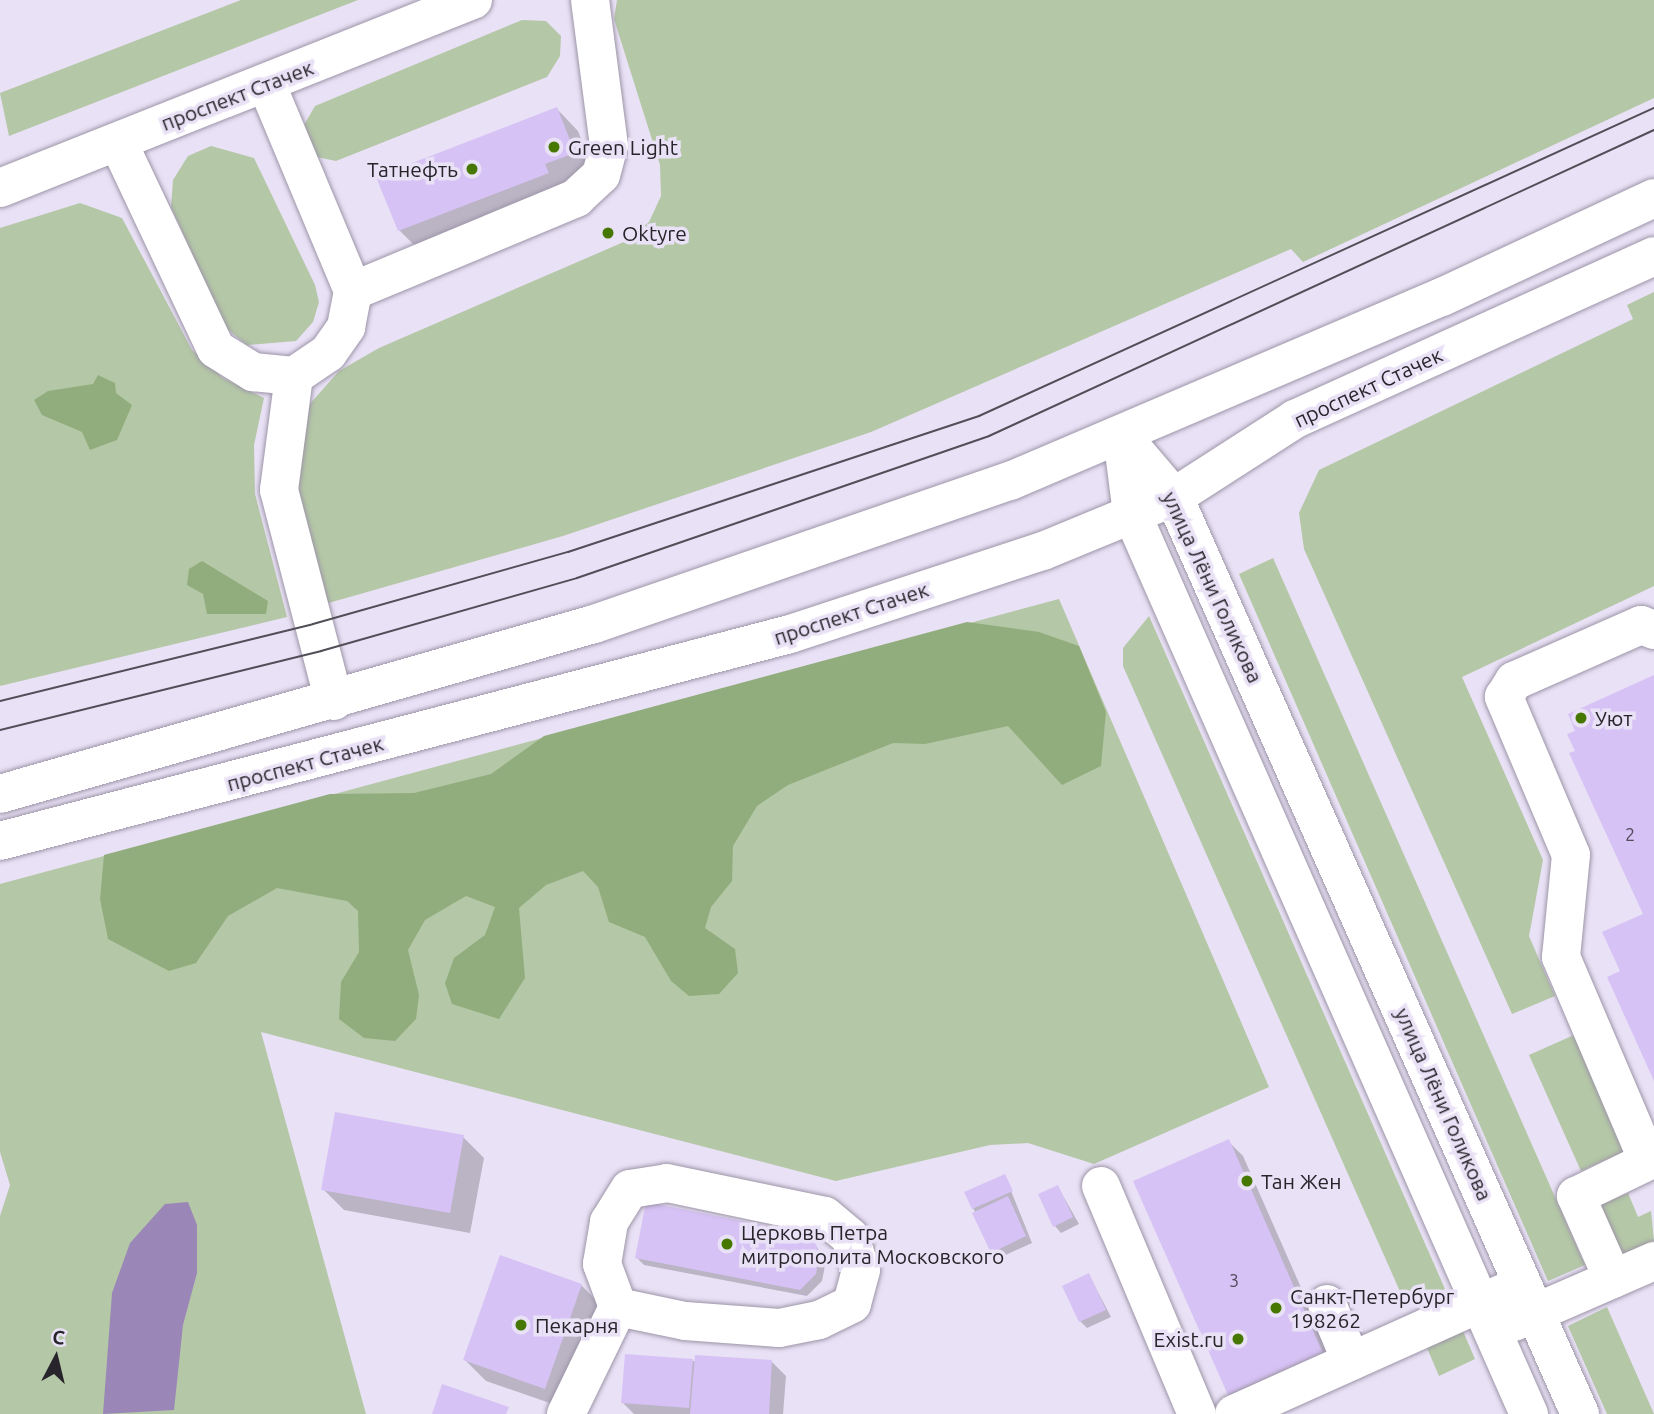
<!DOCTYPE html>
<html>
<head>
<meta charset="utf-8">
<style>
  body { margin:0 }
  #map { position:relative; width:1654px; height:1414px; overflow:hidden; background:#e9e1f5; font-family:Ubuntu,sans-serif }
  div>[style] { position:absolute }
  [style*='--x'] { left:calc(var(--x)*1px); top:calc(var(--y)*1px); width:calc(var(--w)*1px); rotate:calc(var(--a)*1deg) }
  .green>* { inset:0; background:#b4c7a6 }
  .forest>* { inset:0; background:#92ad7d }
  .water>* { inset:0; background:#9b87b7 }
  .shadow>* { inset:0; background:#0003 }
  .building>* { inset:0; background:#d7c2f5 }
  .roads { filter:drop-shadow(0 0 2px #9d95a8) drop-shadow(0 0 2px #9d95a8) }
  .minor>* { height:38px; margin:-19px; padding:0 19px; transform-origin:19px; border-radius:19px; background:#fff }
  .major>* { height:38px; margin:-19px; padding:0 19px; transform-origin:19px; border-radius:19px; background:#fff }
  .tram>* { height:2px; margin:-1px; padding:0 1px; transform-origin:1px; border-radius:1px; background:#524e58 }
  .dots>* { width:19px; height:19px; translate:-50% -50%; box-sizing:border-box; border:4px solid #e9e1f5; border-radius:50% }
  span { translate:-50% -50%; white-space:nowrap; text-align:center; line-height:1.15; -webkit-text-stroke:7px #e9e1f5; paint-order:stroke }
  .number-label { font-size:18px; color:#534c5e }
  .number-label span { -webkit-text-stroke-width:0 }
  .street-label { font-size:21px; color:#27242b }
  .poi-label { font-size:21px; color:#27242b }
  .left { translate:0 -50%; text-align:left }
  .right { translate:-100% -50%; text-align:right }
  .north { position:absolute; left:21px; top:1323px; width:70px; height:70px; -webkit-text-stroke:5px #e9e1f5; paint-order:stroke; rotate:7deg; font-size:19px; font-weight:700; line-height:28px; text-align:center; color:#27242b }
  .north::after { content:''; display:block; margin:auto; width:24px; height:32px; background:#27242b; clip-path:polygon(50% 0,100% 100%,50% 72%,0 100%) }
</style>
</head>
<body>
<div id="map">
  <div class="green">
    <div style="clip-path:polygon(241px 0,358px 0,9px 136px,0 93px)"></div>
    <div style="clip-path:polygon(617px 0,1654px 0,1654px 98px,1303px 262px,1291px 249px,871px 432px,563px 536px,325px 604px,297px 491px,308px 406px,339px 371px,379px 348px,626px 241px,649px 222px,661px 196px,660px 165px,614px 19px)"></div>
    <div style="clip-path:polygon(522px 20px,546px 21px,561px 36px,560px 56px,547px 77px,336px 161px,317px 157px,304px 125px,315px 106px)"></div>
    <div style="clip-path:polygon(211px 146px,254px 158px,315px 285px,319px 302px,313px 322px,296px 341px,247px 345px,226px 328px,171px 207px,173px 180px,188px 156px)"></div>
    <div style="clip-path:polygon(80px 203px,122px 218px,192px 350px,223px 378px,264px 398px,254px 445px,255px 494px,287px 617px,0 686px,0 228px)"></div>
    <div style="clip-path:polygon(1654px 292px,1654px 586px,1462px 677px,1543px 860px,1529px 936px,1555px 996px,1512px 1014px,1304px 549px,1299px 513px,1319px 470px,1633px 319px,1627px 305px)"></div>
    <div style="clip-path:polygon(1273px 558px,1585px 1265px,1548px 1281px,1239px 574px)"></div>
    <div style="clip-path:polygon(1059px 599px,1269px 1087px,1094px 1164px,1028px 1143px,990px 1145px,836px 1181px,261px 1032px,366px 1414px,0 1414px,0 1216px,10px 1185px,0 1152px,0 884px)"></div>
    <div style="clip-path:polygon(1149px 616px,1445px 1289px,1406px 1305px,1123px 666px,1123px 648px)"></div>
    <div style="clip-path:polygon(1574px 1035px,1625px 1151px,1581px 1171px,1529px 1055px)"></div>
    <div style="clip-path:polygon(1628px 1193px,1638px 1217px,1651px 1211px,1654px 1241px,1618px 1256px,1596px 1207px)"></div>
    <div style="clip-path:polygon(1607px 1307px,1654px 1414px,1607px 1414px,1568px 1326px)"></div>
    <div style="clip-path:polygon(1463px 1331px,1475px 1359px,1439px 1376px,1427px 1348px)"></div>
  </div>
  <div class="forest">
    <div style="clip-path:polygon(98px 375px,115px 383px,116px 393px,132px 405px,117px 440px,90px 450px,82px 432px,42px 415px,34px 400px,48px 391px,93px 384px)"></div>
    <div style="clip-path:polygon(202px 561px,268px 601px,266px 614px,207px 614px,203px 594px,187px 585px,189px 569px)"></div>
    <div style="clip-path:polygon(967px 622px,1039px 632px,1079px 646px,1106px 712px,1101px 766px,1062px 785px,1008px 726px,925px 744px,893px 743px,788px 785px,757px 806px,733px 846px,732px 881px,711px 907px,705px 928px,735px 949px,738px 973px,719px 994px,689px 996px,671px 981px,645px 937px,609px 922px,598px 887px,583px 871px,546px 885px,519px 908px,525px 978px,499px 1019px,452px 1004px,445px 983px,454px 958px,485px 935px,495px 907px,466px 896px,425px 920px,408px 950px,419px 995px,416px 1019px,395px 1041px,364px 1038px,339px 1019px,341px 982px,359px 952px,358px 911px,347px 901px,277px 888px,228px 916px,196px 963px,169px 971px,108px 939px,100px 899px,104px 855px,330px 794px,414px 793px,491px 774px,544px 736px)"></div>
  </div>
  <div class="water">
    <div style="clip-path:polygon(188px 1202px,197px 1225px,197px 1273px,183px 1325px,174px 1410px,103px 1414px,112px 1293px,130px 1243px,165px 1204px)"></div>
  </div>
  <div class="shadow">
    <div style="clip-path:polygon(557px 109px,578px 131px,595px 174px,420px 251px,399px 230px)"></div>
    <div style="clip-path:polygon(463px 1137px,484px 1158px,470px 1233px,344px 1210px,323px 1189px)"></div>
    <div style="clip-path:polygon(1229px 1142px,1243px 1156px,1336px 1367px,1243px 1408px,1229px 1394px)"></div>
    <div style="clip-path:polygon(1005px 1176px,1032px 1243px,999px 1258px,973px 1208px)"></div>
    <div style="clip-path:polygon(1058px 1187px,1079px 1224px,1061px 1233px,1055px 1226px)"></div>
    <div style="clip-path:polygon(810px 1236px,826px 1261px,822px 1281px,807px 1296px,644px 1265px,637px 1258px)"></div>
    <div style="clip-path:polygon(1089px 1275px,1111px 1317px,1087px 1328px,1080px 1321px)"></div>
    <div style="clip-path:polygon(581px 1285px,602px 1306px,567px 1409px,486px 1381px,465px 1360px)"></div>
    <div style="clip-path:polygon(692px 1361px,772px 1362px,786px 1376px,783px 1414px,634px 1414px,623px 1403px)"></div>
  </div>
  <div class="building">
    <div style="clip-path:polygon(557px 107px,575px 153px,545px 164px,549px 173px,398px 231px,376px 177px)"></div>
    <div style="clip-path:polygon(1654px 675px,1654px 1081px,1607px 977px,1620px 971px,1602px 932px,1643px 914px,1569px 753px,1575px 751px,1567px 734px,1575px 731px,1568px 714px)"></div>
    <div style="clip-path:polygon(335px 1112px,464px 1135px,450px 1213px,321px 1190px)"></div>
    <div style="clip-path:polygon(1229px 1139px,1323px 1353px,1228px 1395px,1133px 1181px)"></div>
    <div style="clip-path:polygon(1005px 1174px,1013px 1191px,972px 1209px,964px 1192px)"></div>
    <div style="clip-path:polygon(1058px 1185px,1073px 1217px,1053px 1227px,1038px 1194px)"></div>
    <div style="clip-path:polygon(1008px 1196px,1026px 1236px,991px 1253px,972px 1213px)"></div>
    <div style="clip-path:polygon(646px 1202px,811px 1235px,820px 1253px,816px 1274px,800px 1290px,635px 1258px)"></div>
    <div style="clip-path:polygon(500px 1255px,582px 1284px,545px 1389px,463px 1360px)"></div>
    <div style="clip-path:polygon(1089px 1273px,1106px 1310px,1079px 1322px,1062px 1286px)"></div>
    <div style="clip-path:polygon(625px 1354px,693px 1359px,689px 1408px,621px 1403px)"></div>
    <div style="clip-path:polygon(695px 1355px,772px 1360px,769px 1414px,690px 1414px)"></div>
    <div style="clip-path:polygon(442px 1384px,509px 1407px,506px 1414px,432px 1414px)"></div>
  </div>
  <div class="roads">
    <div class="minor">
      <div style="--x:118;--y:142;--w:229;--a:64.7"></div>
      <div style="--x:216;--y:349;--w:44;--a:31.9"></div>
      <div style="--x:253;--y:372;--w:41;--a:5.6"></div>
      <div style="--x:294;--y:376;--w:41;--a:-34.1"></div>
      <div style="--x:328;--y:353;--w:32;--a:-55"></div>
      <div style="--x:346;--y:327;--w:37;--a:-79"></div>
      <div style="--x:353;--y:291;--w:223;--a:-112.7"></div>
      <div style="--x:0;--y:188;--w:509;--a:-21.68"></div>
      <div style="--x:353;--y:291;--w:242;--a:-22.6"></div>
      <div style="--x:576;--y:198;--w:34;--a:-43"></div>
      <div style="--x:601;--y:175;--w:30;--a:-75"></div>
      <div style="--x:609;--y:146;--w:147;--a:-97.4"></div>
      <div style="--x:294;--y:376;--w:115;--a:97.5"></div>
      <div style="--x:279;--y:490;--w:218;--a:75.4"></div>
      <div style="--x:1122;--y:436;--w:80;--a:49.6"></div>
      <div style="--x:1174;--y:497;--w:1003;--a:66.12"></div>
      <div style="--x:1122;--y:436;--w:79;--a:82.7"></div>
      <div style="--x:1132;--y:514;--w:984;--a:66.2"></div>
      <div style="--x:1101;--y:1186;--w:247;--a:67.2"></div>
      <div style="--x:1613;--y:1279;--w:91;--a:-114"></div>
      <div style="--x:1576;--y:1196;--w:80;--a:-25.9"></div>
      <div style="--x:1648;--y:1161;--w:222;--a:-113.1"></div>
      <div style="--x:1561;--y:957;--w:102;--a:-84.4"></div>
      <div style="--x:1571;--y:855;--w:172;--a:-113"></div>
      <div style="--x:1504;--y:697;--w:19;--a:-58"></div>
      <div style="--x:1514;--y:681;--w:139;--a:-23.8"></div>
      <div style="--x:1641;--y:625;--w:14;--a:21"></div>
      <div style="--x:1327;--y:1304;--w:62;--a:67.2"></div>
      <div style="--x:1514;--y:1322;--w:153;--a:-23.5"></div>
      <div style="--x:566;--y:1414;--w:119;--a:-64.1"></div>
      <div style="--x:618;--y:1307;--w:46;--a:-110.4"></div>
      <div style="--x:602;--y:1264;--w:43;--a:-80.5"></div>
      <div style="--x:609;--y:1222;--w:39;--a:-58"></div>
      <div style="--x:630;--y:1189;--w:37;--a:-9"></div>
      <div style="--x:667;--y:1183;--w:161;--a:11.8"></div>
      <div style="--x:825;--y:1216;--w:33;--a:40"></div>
      <div style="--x:850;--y:1237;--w:35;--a:72"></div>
      <div style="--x:861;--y:1270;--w:35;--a:105"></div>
      <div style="--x:852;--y:1304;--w:37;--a:154"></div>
      <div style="--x:819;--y:1320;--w:41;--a:168.7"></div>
      <div style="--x:779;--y:1328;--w:94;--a:-175.7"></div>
      <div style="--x:685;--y:1321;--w:68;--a:-168.2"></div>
      <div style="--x:1234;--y:1414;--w:295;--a:-24.2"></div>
    </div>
    <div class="major">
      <div style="--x:0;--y:794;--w:618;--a:-15.97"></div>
      <div style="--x:594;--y:624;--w:440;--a:-19"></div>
      <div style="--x:1010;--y:481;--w:470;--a:-23.1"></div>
      <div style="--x:1442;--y:297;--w:234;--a:-25"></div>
      <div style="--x:0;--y:841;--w:817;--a:-14.68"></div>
      <div style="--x:790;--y:634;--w:266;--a:-18.2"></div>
      <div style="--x:1043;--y:551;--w:142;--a:-22.4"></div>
      <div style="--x:1174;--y:497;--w:144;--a:-32.8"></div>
      <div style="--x:1295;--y:419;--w:394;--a:-24.4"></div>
    </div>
  </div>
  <div class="tram">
    <div style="--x:0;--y:701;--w:322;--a:-13.8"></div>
    <div style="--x:313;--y:624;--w:265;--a:-15.8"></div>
    <div style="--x:568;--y:552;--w:433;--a:-18.3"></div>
    <div style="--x:979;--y:416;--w:742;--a:-24.53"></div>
    <div style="--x:0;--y:730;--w:331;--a:-13.8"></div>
    <div style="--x:321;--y:651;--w:266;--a:-15.9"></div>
    <div style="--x:577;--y:578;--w:436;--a:-19"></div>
    <div style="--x:989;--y:436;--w:732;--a:-24.71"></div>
  </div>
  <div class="dots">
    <div style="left:554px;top:147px;background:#467700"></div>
    <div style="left:472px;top:169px;background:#467700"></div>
    <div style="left:608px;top:233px;background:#467700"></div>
    <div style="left:1581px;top:718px;background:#467700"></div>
    <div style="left:1247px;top:1181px;background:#467700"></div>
    <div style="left:727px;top:1244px;background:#467700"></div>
    <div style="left:1276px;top:1308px;background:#467700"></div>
    <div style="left:521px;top:1325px;background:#467700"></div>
    <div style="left:1238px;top:1339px;background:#467700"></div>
  </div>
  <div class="number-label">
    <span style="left:1630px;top:834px">2</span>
    <span style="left:1234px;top:1280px">3</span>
  </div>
  <div class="street-label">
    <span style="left:237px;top:95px;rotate:-21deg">проспект Стачек</span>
    <span style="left:1368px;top:387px;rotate:-25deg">проспект Стачек</span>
    <span style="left:1213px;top:587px;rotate:65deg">улица Лёни Голикова</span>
    <span style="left:851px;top:613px;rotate:-18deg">проспект Стачек</span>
    <span style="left:305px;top:763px;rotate:-15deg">проспект Стачек</span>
    <span style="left:1444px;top:1104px;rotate:66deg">улица Лёни Голикова</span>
  </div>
  <div class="poi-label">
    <span class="left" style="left:568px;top:147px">Green Light</span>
    <span class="right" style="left:458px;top:169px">Татнефть</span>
    <span class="left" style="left:622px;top:233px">Oktyre</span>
    <span class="left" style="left:1595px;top:718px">Уют</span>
    <span class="left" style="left:1261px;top:1181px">Тан Жен</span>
    <span class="left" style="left:741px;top:1244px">Церковь Петра<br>митрополита Московского</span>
    <span class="left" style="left:1290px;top:1308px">Санкт-Петербург<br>198262</span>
    <span class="left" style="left:535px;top:1325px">Пекарня</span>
    <span class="right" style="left:1224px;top:1339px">Exist.ru</span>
  </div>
  <div class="north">С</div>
</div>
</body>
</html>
